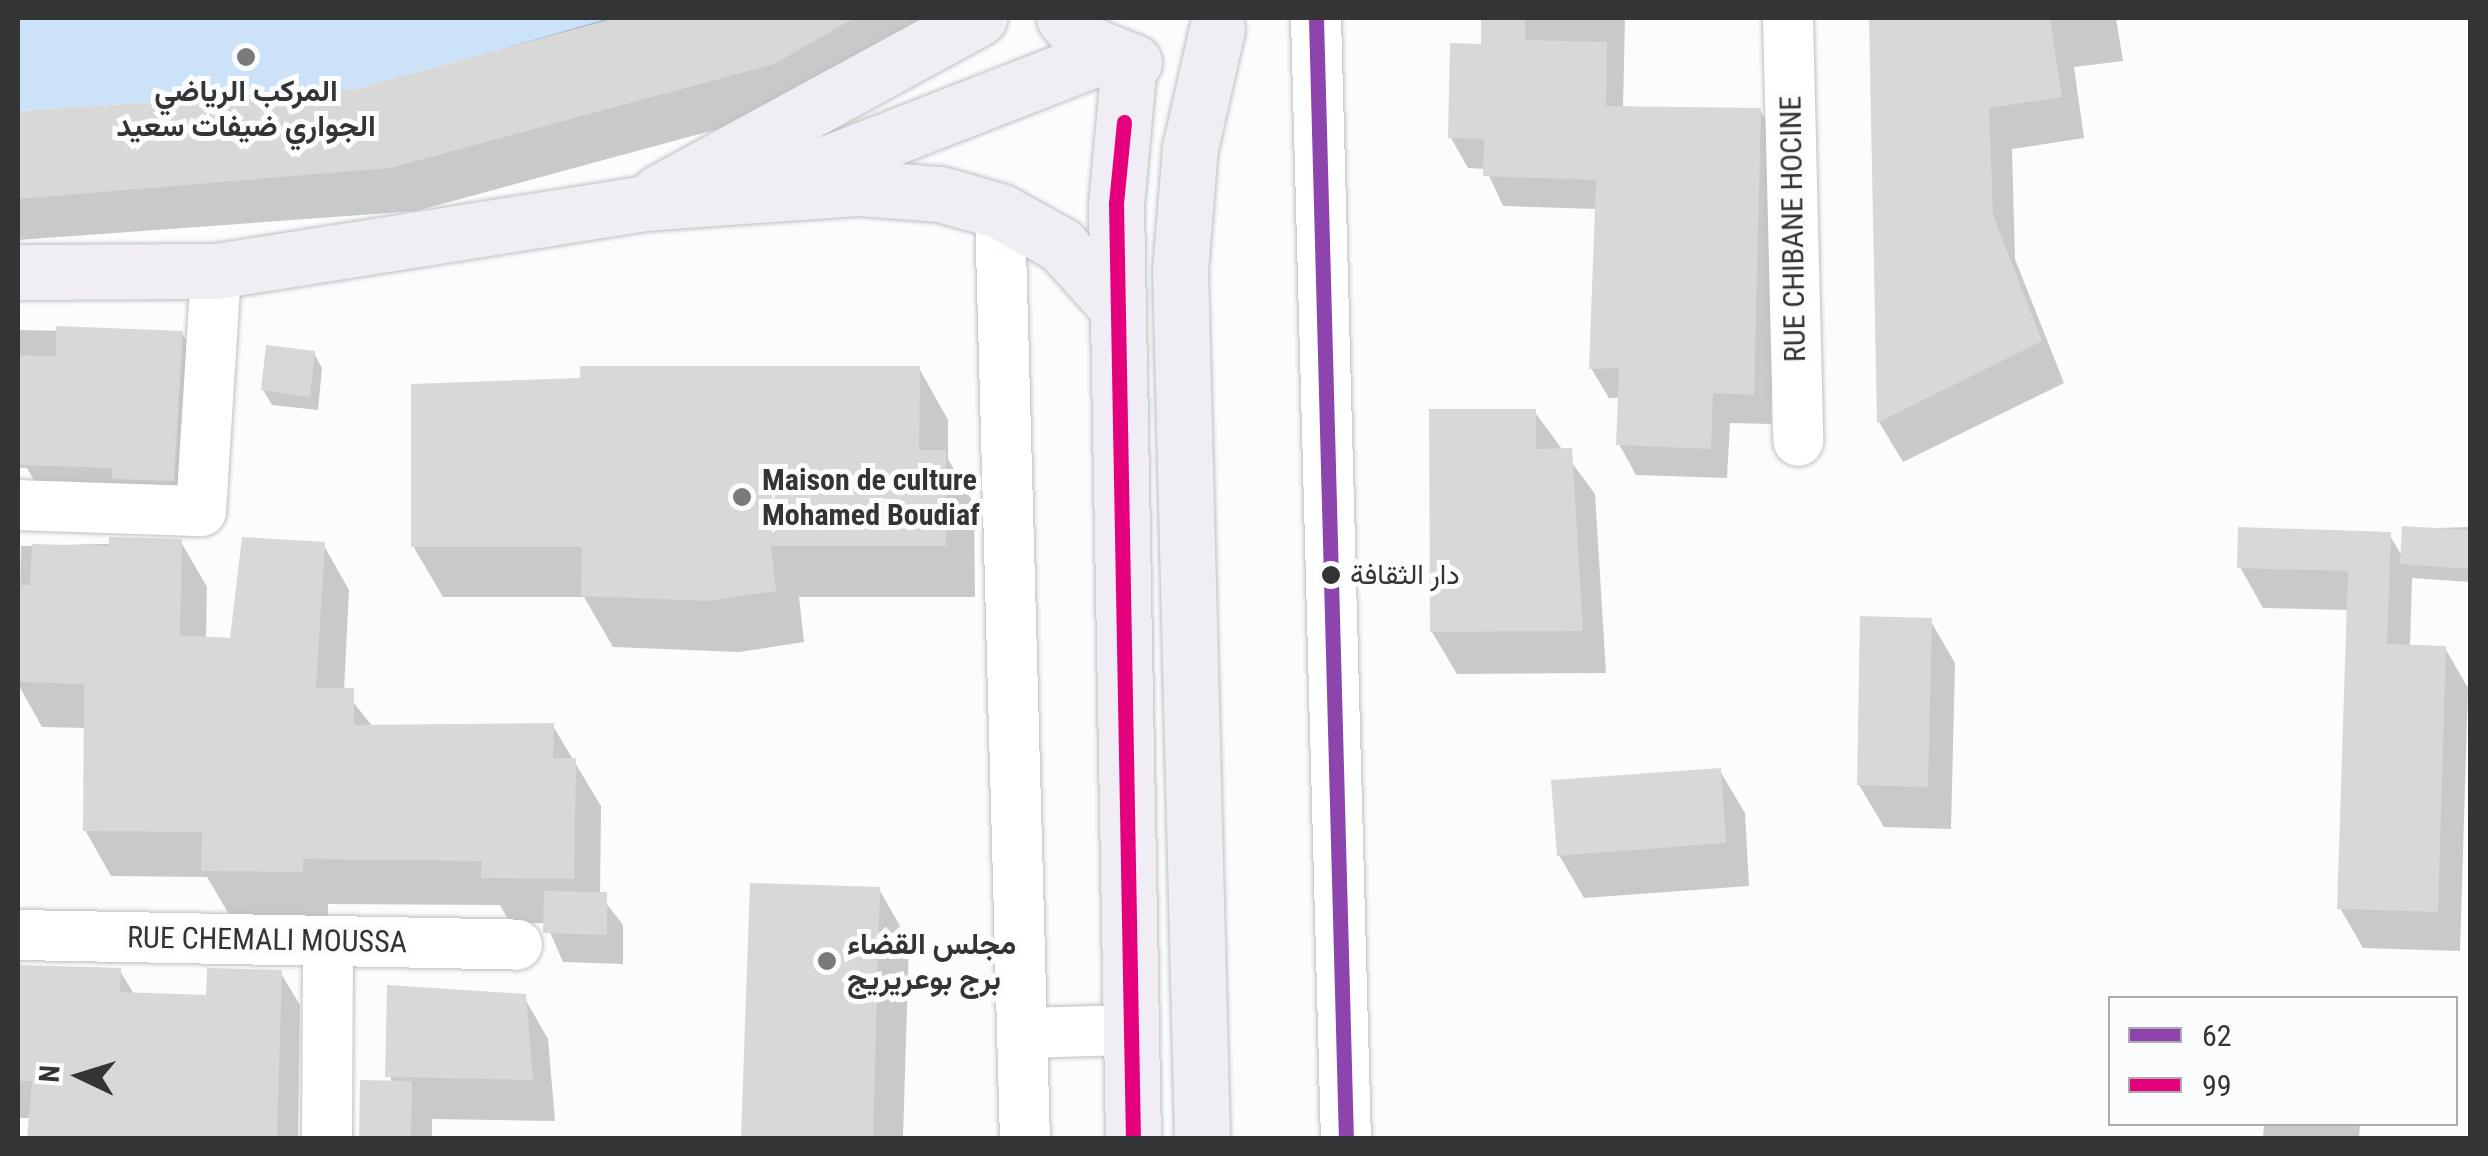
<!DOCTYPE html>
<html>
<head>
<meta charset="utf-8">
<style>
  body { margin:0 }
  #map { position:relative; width:2488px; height:1156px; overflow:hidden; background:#fbfcfd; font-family:"Roboto Condensed",Vazirmatn,sans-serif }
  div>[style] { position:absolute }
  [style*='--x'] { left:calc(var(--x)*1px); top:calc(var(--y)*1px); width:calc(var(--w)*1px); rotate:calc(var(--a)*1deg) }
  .green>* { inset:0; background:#cbe2f9 }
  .shadow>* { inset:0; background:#0003 }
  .building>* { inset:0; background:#d8d8d9 }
  .roads { filter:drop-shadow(0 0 2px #bfc0c0) drop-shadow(0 0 2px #bfc0c0) }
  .minor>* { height:50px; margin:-25px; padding:0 25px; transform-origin:25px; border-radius:25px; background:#feffff }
  .major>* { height:55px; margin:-27.5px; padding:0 27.5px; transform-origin:27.5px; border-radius:27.5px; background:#f1edf4 }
  .bus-1>* { height:15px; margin:-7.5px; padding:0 7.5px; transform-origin:7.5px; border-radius:7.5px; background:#8e44ad }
  .bus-2>* { height:15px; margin:-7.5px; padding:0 7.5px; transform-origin:7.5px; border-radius:7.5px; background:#e5007d }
  .dots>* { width:28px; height:28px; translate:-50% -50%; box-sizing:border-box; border:5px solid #fafcfe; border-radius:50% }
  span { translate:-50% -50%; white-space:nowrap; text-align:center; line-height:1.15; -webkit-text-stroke:10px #fafcfe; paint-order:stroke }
  .bus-label { font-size:28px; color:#333435 }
  .left { translate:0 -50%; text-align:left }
  .poi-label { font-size:30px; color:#333435; font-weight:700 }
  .street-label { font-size:30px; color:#333435 }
  .frame { position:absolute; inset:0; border:20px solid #333435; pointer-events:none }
  .legend { position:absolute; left:2108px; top:996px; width:350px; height:130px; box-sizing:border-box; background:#fafcfe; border:2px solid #aaacae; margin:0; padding:12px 18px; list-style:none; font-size:30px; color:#333435 }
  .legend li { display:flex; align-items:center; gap:20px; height:50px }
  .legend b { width:50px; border:2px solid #aaacae }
  .north { position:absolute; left:30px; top:1026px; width:100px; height:100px; -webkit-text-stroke:8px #fafcfe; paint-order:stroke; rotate:274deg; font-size:28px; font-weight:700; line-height:40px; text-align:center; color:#333435 }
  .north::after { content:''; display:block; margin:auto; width:35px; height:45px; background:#333435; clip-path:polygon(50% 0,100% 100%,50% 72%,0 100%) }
</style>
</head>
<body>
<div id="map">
  <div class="green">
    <div style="clip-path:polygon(18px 18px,616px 18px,355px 89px,18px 111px)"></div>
  </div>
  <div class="shadow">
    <div style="clip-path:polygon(610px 18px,919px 18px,926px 34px,799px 107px,416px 211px,18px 240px,18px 113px,355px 91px)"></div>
    <div style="clip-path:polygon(1484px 18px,1625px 18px,1623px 109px,1760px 110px,1778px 141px,1771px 424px,1730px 423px,1727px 478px,1636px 475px,1619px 444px,1620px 398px,1609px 398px,1591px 368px,1597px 209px,1503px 206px,1486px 169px,1468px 168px,1451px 138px,1483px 46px)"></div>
    <div style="clip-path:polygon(1872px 18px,2116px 18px,2123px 61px,2074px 67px,2084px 138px,2012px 149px,2015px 259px,2064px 383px,1903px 462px,1879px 422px)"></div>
    <div style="clip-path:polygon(18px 330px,182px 333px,212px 386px,203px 533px,55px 517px,27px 468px,18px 468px)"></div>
    <div style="clip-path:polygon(314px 353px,322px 368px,318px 410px,272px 405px,263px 390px)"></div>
    <div style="clip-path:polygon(919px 368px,948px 420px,948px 459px,974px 504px,975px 597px,799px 597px,804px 642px,739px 652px,613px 647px,584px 597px,443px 597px,413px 546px)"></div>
    <div style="clip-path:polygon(1534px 411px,1595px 494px,1606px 673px,1457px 674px,1432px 632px)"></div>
    <div style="clip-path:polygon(2470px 527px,2470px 582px,2412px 578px,2410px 647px,2445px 648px,2468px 688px,2460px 951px,2363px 948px,2340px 908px,2349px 610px,2263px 608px,2240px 567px,2389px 534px,2403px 558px,2404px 529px)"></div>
    <div style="clip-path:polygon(181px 542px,207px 587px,206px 639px,232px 641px,323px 544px,349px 590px,344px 691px,374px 728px,553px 726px,601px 806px,600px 895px,623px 925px,623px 964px,563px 962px,546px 923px,510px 923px,500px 905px,328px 904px,328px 917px,230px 916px,207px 877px,111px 876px,85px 830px,86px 728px,42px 727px,18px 684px,21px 546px)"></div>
    <div style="clip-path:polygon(1930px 620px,1955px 663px,1951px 829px,1884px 827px,1859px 785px)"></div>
    <div style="clip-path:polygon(1720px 771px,1745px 813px,1749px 886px,1584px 898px,1559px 855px)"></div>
    <div style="clip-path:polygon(753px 886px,879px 889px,909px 942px,903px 1138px,744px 1138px)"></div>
    <div style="clip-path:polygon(18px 969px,120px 971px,134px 994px,208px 997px,280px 972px,300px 1005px,298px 1138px,236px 1138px,236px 1117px,141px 1111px,139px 1138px,30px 1138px,31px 1118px,18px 1118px)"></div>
    <div style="clip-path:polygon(389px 988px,524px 997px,548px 1039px,555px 1121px,432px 1119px,432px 1138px,361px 1138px,362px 1083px,391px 1083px)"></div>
    <div style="clip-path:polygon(2264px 1124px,2360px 1124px,2359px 1138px,2263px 1138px)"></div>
  </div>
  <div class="building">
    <div style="clip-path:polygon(616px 18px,854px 18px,774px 64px,390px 168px,18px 199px,18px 111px,355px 89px)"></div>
    <div style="clip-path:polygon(1481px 18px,1525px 18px,1525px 40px,1607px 42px,1606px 106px,1761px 108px,1754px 395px,1713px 393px,1711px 449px,1616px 445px,1619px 368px,1589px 369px,1596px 180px,1483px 176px,1484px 139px,1448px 138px,1450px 43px,1481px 44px)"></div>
    <div style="clip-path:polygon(1869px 18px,2050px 18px,2062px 97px,1989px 108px,1993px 215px,2042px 341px,1877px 423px)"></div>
    <div style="clip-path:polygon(56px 326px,183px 331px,174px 481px,112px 479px,112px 468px,18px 465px,18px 355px,56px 356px)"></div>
    <div style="clip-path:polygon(266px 345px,315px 351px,310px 397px,261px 390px)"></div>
    <div style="clip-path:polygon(580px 366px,920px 366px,919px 450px,946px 450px,946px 546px,771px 546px,776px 591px,708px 601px,581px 596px,582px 547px,411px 547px,411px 384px,580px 378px)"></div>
    <div style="clip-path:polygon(1429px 409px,1536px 409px,1536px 449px,1572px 448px,1583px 631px,1430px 632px)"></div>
    <div style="clip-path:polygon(2402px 526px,2470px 530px,2470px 569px,2400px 564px)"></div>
    <div style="clip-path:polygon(2238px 527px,2391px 532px,2387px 644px,2446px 646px,2438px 912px,2337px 909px,2348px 571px,2237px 568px)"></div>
    <div style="clip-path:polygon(109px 537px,182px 539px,180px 635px,230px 638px,242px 537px,325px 542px,316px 688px,354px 688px,354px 725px,554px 723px,553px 758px,576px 758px,574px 879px,481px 878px,482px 861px,303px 859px,303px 872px,201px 871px,202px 832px,83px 831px,84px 684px,18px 682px,18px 585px,30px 585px,32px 544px,109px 546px)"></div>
    <div style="clip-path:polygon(1860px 616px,1932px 618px,1928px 787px,1857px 785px)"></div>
    <div style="clip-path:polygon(1721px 768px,1726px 843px,1557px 856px,1551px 780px)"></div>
    <div style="clip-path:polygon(750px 883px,880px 887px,873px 1138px,741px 1138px)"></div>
    <div style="clip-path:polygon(544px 891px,607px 892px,607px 935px,543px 933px)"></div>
    <div style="clip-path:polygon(18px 965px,121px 968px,120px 992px,206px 995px,207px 968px,282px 970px,277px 1138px,27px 1138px,32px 1081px,18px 1081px)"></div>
    <div style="clip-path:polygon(387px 985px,526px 994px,533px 1080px,385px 1077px)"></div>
    <div style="clip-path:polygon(360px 1080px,412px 1081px,411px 1138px,359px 1138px)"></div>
  </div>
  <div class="roads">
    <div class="minor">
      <div style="--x:1316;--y:18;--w:1120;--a:88.47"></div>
      <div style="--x:1788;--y:18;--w:423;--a:88.6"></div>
      <div style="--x:1000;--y:211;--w:927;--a:88.46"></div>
      <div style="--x:18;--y:505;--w:183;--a:1.9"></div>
      <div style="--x:201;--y:511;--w:240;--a:-86.4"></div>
      <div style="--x:18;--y:935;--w:499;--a:1.1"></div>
      <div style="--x:1022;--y:1033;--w:108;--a:-1.6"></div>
      <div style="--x:327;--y:1138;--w:197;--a:-89.7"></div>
    </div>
    <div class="major">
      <div style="--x:1064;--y:18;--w:31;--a:50"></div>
      <div style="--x:1084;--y:42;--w:54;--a:21.8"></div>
      <div style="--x:1129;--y:62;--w:143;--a:95.2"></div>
      <div style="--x:1116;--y:204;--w:934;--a:88.96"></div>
      <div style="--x:789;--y:178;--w:339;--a:-21.3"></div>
      <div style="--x:658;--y:193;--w:366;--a:-28.6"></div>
      <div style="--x:18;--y:272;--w:198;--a:-0.3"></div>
      <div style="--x:216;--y:271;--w:432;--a:-9"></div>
      <div style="--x:643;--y:203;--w:218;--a:-4"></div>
      <div style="--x:860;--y:188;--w:80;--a:4.3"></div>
      <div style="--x:940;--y:194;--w:62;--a:15.8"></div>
      <div style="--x:1000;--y:211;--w:70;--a:29.1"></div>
      <div style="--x:1061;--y:245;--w:85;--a:47.9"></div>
      <div style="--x:1202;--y:1138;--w:867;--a:-91.45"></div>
      <div style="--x:1180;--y:271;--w:123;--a:-85.4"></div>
      <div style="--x:1190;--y:148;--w:122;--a:-77.2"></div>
    </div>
  </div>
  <div class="bus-1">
    <div style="--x:1316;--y:18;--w:1120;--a:88.47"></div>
  </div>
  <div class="bus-2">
    <div style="--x:1124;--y:122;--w:82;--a:95.6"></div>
    <div style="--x:1116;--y:204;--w:934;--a:88.96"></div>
  </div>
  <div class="dots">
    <div style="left:246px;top:57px;background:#797a7b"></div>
    <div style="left:742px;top:497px;background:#797a7b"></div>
    <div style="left:1331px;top:575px;background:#333435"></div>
    <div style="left:827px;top:961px;background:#797a7b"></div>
  </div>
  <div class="bus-label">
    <span class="left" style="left:1350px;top:575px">دار الثقافة</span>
  </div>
  <div class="poi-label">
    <span style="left:246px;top:108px">المركب الرياضي<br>الجواري ضيفات سعيد</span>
    <span class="left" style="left:762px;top:497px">Maison de culture<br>Mohamed Boudiaf</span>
    <span class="left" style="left:847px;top:961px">مجلس القضاء<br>برج بوعريريج</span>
  </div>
  <div class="street-label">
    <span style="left:1793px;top:229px;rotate:-91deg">RUE CHIBANE HOCINE</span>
    <span style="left:267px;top:940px;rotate:1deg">RUE CHEMALI MOUSSA</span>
  </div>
  <div class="frame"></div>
  <ul class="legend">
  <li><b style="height:12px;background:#8e44ad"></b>62</li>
  <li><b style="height:12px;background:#e5007d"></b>99</li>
  </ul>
  <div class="north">N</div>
</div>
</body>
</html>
